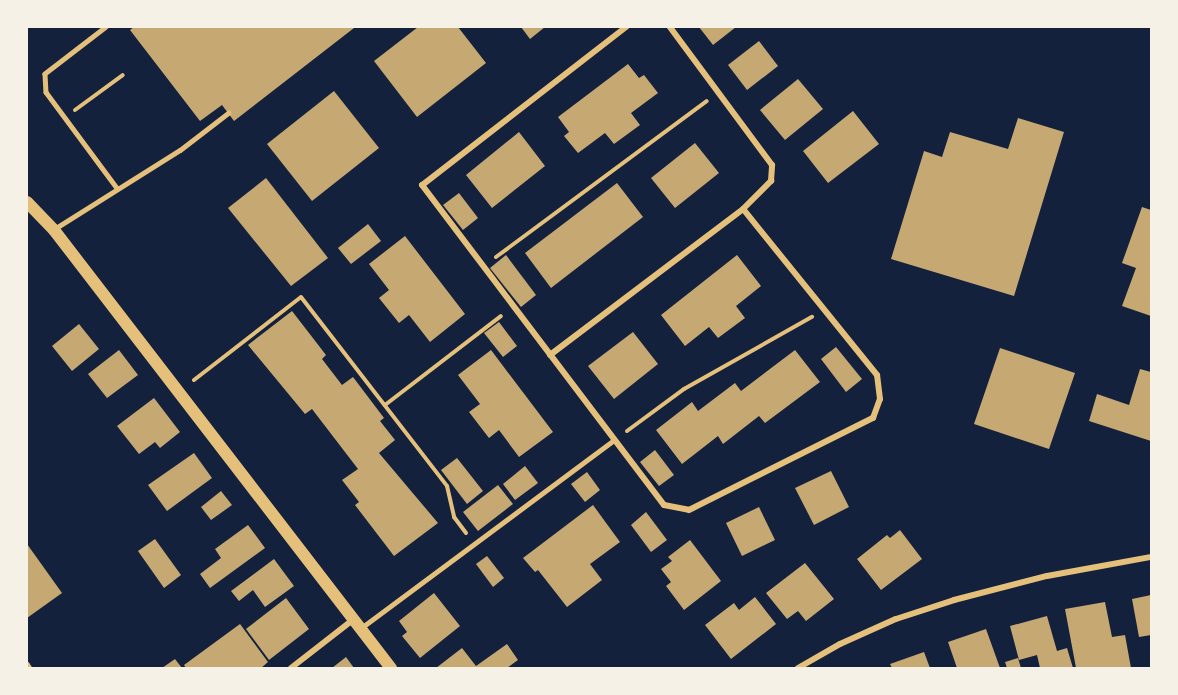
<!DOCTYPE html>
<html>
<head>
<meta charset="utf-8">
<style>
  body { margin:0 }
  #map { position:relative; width:1178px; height:695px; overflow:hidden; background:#14213d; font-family:Lato,sans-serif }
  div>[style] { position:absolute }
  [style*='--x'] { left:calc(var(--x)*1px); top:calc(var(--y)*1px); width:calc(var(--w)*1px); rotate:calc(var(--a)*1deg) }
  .building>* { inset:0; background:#c6a872 }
  .path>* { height:4px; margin:-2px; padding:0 2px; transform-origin:2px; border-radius:2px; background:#e5c07b }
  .service>* { height:4.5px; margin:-2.25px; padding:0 2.25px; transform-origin:2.25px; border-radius:2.25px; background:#e5c07b }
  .minor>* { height:6px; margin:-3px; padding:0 3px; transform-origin:3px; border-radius:3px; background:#e5c07b }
  .secondary>* { height:12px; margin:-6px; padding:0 6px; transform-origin:6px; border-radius:6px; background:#e5c07b }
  span { translate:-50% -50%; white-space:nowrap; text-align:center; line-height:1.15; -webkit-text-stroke:6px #f6f1e7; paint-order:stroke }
  .frame { position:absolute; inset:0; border:28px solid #f6f1e7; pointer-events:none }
</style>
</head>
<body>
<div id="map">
  <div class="building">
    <div style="clip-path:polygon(134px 27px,353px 27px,354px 28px,234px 121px,222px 105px,200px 121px,130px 30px)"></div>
    <div style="clip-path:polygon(418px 27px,458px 27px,486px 63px,417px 117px,374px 61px)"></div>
    <div style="clip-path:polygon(521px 27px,545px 27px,530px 39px)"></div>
    <div style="clip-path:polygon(699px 27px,736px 27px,713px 45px)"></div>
    <div style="clip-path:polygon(759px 41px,778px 66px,747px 90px,728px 65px)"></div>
    <div style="clip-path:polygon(628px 64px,639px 78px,644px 75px,658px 93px,631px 113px,640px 125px,614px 144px,605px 133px,578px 153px,564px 136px,569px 132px,558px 117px)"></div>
    <div style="clip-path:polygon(798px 79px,823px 109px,785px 140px,760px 110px)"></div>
    <div style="clip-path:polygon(334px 91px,379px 148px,312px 201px,267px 144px)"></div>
    <div style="clip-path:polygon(853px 111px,879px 144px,828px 183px,803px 151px)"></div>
    <div style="clip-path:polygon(1018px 118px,1064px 132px,1014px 296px,891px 259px,924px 151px,942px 157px,950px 132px,1008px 149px)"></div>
    <div style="clip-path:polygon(519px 132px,545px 166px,492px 208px,466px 175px)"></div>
    <div style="clip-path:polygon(695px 143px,719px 173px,675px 208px,651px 178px)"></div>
    <div style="clip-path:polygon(266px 178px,328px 258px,291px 286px,228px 208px)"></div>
    <div style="clip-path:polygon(617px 183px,643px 217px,551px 288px,525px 253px)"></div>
    <div style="clip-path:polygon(459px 193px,478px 218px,463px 230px,443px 205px)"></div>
    <div style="clip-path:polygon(1142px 207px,1151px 210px,1151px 316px,1122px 306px,1136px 268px,1122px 263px)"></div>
    <div style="clip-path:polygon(368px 224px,381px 241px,351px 264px,338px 248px)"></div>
    <div style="clip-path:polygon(405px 236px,465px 314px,430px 342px,409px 315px,399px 323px,379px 298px,389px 290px,369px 264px)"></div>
    <div style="clip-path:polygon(506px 255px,536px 295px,521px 307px,490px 268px)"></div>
    <div style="clip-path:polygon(737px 255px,761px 286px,736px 306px,745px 318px,718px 338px,709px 327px,685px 346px,661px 315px)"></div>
    <div style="clip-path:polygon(292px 311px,326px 355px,322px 359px,342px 385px,353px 377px,384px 418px,380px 421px,395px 440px,379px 453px,438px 523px,394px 556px,355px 505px,359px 502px,342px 480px,358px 469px,312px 409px,305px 414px,248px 345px)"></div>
    <div style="clip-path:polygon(499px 322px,517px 346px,503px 357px,484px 333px)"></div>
    <div style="clip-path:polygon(79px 324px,99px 349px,72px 371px,52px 346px)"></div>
    <div style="clip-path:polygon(633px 332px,658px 364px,614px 399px,588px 366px)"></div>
    <div style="clip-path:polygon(836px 347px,862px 379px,846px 392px,821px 359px)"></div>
    <div style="clip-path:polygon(1000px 348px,1075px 373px,1049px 449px,974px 424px)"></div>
    <div style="clip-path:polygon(119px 350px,138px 375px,107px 398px,88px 374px)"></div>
    <div style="clip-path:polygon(491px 350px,553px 432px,519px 457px,499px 430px,489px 438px,469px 412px,480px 404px,458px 375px)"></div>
    <div style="clip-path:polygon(795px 350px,820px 382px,765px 423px,759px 416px,723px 444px,718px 436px,682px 464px,656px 430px,692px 402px,698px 411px,735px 383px,741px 391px)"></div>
    <div style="clip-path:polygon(1140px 369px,1151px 372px,1151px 441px,1089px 421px,1097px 394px,1129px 405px)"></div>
    <div style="clip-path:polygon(154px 398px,180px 432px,160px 448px,155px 442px,139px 454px,117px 426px)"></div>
    <div style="clip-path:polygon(655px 450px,674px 475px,659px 486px,640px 462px)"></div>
    <div style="clip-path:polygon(194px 453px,212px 478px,167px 511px,148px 485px)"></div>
    <div style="clip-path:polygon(457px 458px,483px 491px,467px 504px,441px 470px)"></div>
    <div style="clip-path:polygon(525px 466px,538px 483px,515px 500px,503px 484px)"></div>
    <div style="clip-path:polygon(831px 471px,849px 507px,814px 525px,795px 488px)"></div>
    <div style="clip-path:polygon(587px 472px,600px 490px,585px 502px,571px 484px)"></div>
    <div style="clip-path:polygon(498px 485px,513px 504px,478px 531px,463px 512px)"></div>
    <div style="clip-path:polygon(221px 491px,232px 505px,211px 520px,201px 507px)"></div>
    <div style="clip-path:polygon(593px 505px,620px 542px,590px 564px,602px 580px,567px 607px,538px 570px,535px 572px,523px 558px)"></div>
    <div style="clip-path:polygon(759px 507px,775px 540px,742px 556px,726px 523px)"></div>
    <div style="clip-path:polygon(646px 512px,667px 540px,651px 552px,631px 525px)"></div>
    <div style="clip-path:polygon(248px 525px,265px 548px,210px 588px,200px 574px,221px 558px,215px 549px)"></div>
    <div style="clip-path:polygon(900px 530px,922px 559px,881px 590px,857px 559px,887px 535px,890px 538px)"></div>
    <div style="clip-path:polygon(155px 539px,181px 575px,164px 588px,138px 551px)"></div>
    <div style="clip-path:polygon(690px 540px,721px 581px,684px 610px,666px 586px,671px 582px,661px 569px,672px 561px,668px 557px)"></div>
    <div style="clip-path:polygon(27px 544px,62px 593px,27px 618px)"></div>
    <div style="clip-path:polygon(487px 556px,504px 578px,493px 587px,476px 564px)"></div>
    <div style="clip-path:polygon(274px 559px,294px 586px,265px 607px,253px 590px,239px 601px,231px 591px)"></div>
    <div style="clip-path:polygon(805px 563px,834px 599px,806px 621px,798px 611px,787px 619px,766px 593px)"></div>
    <div style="clip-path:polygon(434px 593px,460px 626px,420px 658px,402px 636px,407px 632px,399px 621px)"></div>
    <div style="clip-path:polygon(1151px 595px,1151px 635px,1139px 637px,1132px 599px)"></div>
    <div style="clip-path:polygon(755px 597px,776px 624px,731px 659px,705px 625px,734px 603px,739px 610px)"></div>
    <div style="clip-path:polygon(286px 598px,309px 629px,269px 660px,246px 629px)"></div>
    <div style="clip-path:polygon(1105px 602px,1112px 637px,1125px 635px,1131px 668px,1076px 668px,1065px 609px)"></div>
    <div style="clip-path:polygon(1047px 616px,1057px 651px,1067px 648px,1073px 668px,1040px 668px,1037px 655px,1019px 660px,1010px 626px)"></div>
    <div style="clip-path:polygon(240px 624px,268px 662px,261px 668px,186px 668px,184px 665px)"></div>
    <div style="clip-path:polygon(986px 629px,1000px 668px,957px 668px,948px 642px)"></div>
    <div style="clip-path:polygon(507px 644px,518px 660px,507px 668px,436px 668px,462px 648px,476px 666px)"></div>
    <div style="clip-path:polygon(924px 652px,930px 668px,892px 668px,890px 664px)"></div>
    <div style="clip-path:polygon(346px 657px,354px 668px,332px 668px)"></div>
    <div style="clip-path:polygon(1018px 658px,1021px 668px,1007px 668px,1005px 662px)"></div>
    <div style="clip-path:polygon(175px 659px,182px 668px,162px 668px)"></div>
  </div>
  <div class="path">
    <div style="--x:75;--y:110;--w:59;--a:-36.1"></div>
    <div style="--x:496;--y:257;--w:262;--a:-36.5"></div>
    <div style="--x:194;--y:380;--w:135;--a:-37.8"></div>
    <div style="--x:301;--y:297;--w:239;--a:52.3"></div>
    <div style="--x:447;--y:486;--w:32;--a:77"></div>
    <div style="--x:454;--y:517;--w:20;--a:53"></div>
    <div style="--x:385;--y:405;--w:146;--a:-37.5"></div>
    <div style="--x:627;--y:431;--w:71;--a:-36.4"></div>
    <div style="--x:684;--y:389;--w:147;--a:-29.4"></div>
  </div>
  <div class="service">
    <div style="--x:106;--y:27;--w:77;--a:142.4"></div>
    <div style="--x:45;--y:74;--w:18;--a:87"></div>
    <div style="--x:46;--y:92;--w:119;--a:53.5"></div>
    <div style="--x:56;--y:228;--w:146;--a:-32.2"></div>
    <div style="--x:180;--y:150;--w:61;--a:-37.6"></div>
    <div style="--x:361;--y:628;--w:315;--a:-36.6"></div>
  </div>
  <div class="minor">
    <div style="--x:626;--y:27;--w:258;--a:142.2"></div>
    <div style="--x:422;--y:185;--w:401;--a:52.9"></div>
    <div style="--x:664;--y:505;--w:25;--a:11"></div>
    <div style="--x:689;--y:510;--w:206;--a:-26.6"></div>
    <div style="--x:873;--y:418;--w:20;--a:-70"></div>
    <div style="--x:880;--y:399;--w:24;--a:-97"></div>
    <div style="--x:877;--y:375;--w:213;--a:-128.9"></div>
    <div style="--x:743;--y:209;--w:40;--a:-45"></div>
    <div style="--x:771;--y:181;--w:16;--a:-86"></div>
    <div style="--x:772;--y:165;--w:172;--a:-126.5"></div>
    <div style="--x:550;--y:355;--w:242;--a:-37.1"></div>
    <div style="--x:27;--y:665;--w:4;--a:56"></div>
    <div style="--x:291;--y:668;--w:80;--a:-37.9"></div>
    <div style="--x:798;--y:668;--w:48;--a:-29.7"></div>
    <div style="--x:840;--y:644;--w:61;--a:-24.1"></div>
    <div style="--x:896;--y:619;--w:61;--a:-18.1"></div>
    <div style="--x:954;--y:600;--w:96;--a:-14.5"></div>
    <div style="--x:1047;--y:576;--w:106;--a:-10.4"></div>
  </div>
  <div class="secondary">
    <div style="--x:27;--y:202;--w:39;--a:46"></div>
    <div style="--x:54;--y:230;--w:553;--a:52.43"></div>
  </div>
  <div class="frame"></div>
</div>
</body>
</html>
